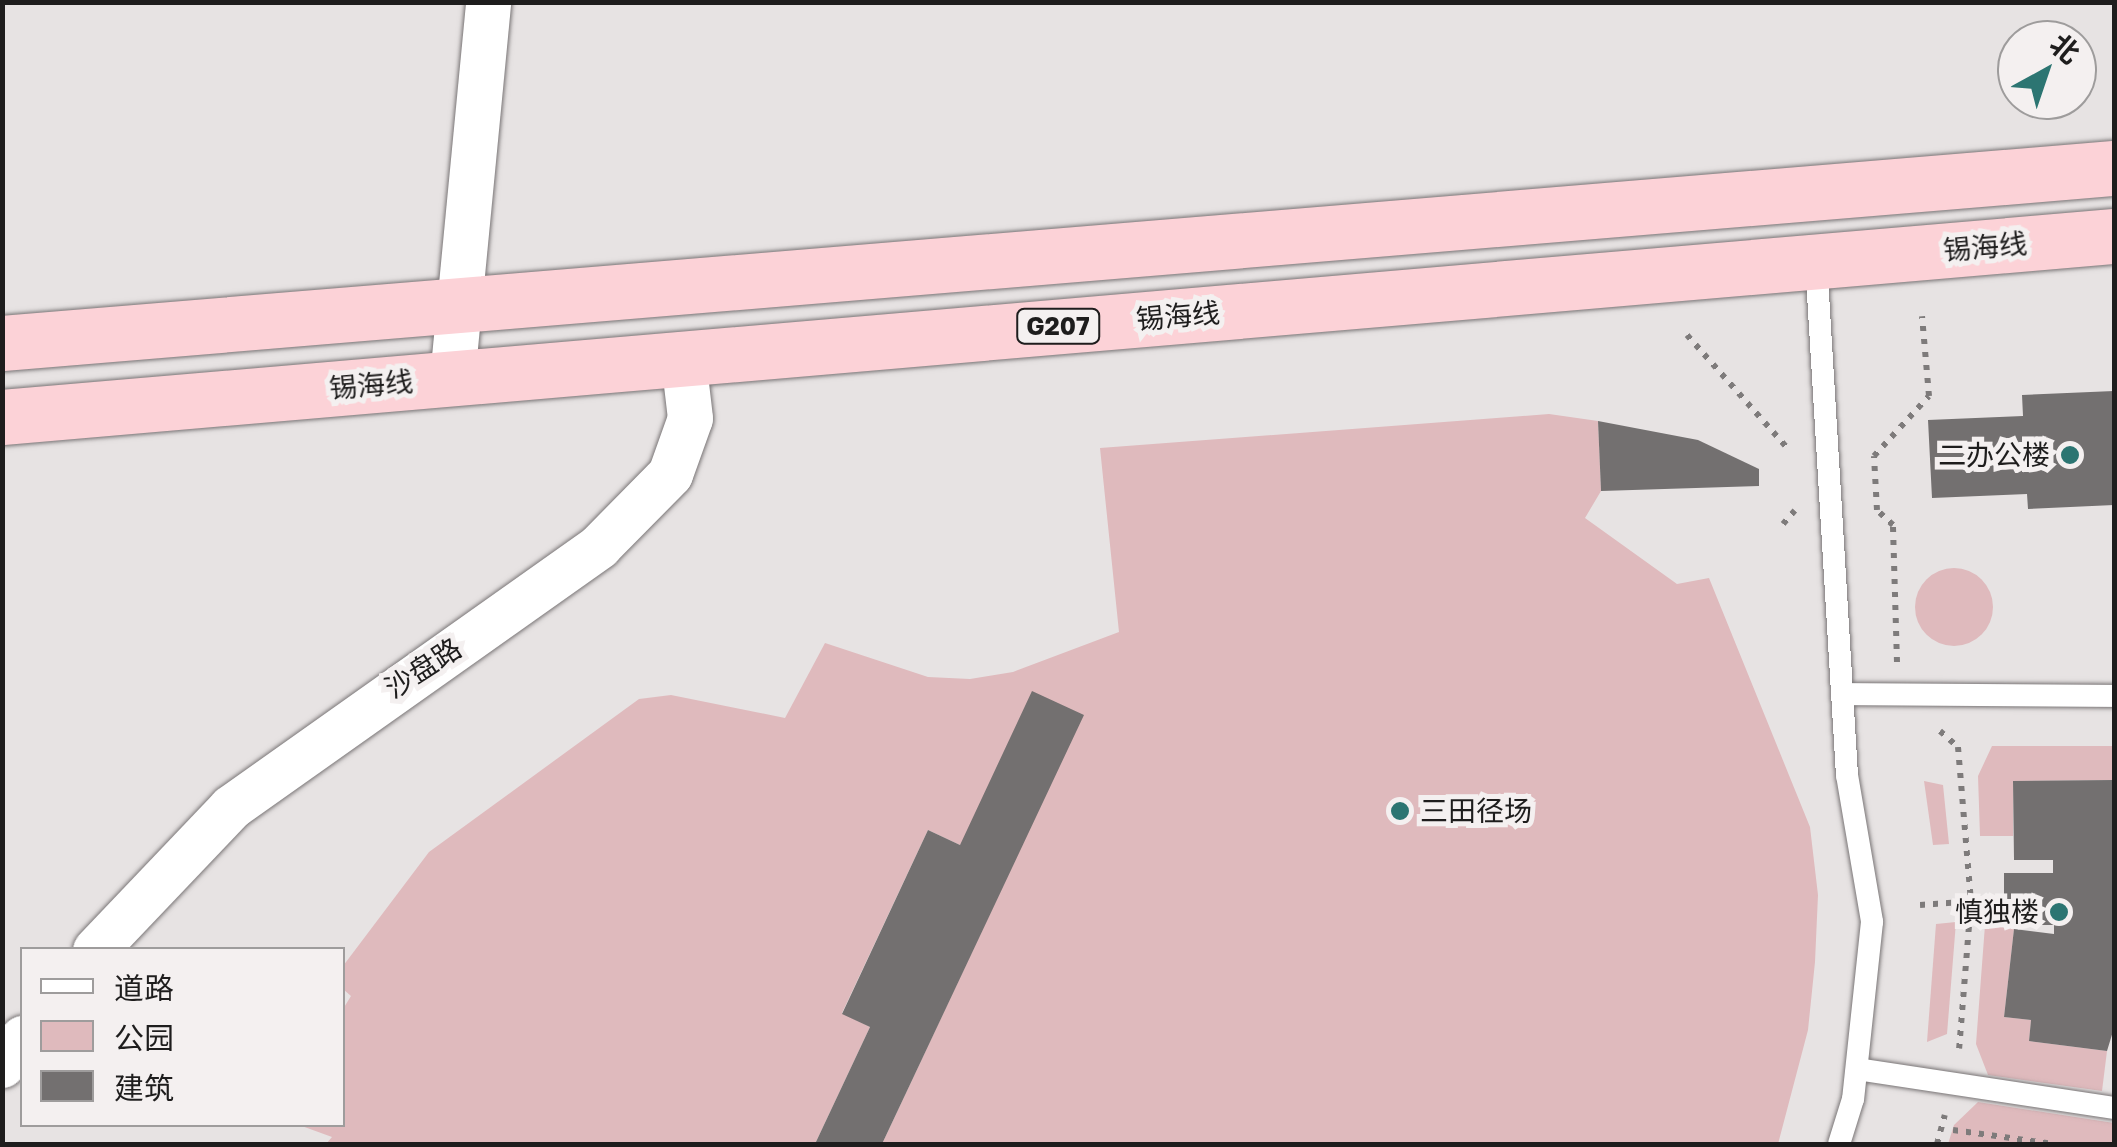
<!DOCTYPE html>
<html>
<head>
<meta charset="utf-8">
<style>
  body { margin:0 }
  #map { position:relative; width:2117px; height:1147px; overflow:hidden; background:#e7e3e3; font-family:"Golos Text","Noto Sans SC",sans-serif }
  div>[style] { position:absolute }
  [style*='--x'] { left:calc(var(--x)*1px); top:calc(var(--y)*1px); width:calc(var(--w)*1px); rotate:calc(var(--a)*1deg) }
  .green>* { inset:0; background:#dfbabd }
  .round { border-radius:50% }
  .building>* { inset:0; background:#737070 }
  .path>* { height:6px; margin-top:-3px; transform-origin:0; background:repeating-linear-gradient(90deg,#7e7b7b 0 5px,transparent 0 13px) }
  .roads { filter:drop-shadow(0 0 2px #797576) drop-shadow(0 0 2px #797576) }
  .service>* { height:22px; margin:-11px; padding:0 11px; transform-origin:11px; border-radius:11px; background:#fff }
  .minor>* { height:45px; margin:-22.5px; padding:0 22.5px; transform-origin:22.5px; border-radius:22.5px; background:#fff }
  .trunk>* { height:55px; margin:-27.5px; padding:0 27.5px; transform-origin:27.5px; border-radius:27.5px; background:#fcd2d7 }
  .dots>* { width:28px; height:28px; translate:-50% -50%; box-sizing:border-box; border:5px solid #f4f0f0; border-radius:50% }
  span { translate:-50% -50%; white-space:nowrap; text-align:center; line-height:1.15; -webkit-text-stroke:10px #f4f0f0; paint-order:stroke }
  .shield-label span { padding:2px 8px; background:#f4f0f0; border:2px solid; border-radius:8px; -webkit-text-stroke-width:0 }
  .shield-label { font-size:25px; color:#1e1d1d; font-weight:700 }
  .street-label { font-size:28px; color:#1e1d1d }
  .poi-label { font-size:28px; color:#1e1d1d }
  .right { translate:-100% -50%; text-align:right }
  .left { translate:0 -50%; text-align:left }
  .frame { position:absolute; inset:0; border:5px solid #1e1d1d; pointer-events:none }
  .legend { position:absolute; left:20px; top:947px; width:325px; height:180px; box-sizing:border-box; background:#f4f0f0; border:2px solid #9e9c9c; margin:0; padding:12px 18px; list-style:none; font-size:30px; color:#1e1d1d }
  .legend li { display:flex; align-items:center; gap:20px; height:50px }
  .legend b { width:50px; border:2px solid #9e9c9c }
  .north { position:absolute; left:1997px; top:20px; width:100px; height:100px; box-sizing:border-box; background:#f4f0f0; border:2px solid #9e9c9c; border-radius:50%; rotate:40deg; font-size:28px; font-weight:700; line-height:40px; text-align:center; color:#1e1d1d }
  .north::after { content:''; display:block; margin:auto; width:35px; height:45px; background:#2c7572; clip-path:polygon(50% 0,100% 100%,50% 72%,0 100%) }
</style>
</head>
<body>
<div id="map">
  <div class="green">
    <div style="clip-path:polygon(1549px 414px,1598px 421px,1601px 491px,1585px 518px,1677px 584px,1709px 578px,1810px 827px,1818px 895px,1815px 962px,1808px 1030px,1778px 1144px,882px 1144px,1083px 715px,960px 845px,928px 830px,842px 1013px,870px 1027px,815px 1144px,326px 1144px,332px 1137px,299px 1125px,342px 1124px,343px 1009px,351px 996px,343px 989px,343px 966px,429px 852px,639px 699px,671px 695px,785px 718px,825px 643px,928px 677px,970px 679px,1013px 672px,1119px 632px,1100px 448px)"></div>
    <div class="round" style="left:1915px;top:568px;width:78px;height:78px"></div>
    <div style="clip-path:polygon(1992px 746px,2114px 746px,2114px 780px,2013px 781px,2013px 836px,1980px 836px,1978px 776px)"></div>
    <div style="clip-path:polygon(1924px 781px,1943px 785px,1949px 844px,1933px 845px)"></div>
    <div style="clip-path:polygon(1956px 922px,1947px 1034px,1927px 1042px,1936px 924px)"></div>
    <div style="clip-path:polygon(1985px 925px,2014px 929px,2004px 1017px,2031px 1020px,2029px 1041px,2107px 1051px,2102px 1091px,1988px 1075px,1976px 1044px)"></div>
    <div style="clip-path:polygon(1978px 1102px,2114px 1123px,2114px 1144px,1948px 1144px,1954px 1125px)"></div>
  </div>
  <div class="building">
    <div style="clip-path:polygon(2114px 391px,2114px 505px,2028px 509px,2027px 494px,1932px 498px,1928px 420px,2023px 416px,2022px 395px)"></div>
    <div style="clip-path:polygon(1598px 421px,1698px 440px,1759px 469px,1759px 486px,1601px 491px)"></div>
    <div style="clip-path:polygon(1032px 691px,1084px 715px,882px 1144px,815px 1144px,870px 1027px,842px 1014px,928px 830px,960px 845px)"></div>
    <div style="clip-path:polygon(2114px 780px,2114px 1028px,2107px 1051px,2029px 1041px,2031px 1020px,2004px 1017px,2014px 929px,2054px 934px,2054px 925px,2004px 925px,2004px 873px,2053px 873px,2053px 860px,2014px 860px,2013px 781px)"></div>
  </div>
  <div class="path">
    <div style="--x:1687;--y:335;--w:155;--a:48.4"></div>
    <div style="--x:1783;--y:524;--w:18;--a:-49"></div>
    <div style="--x:1897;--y:662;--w:137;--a:-91.7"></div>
    <div style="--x:1893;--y:525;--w:22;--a:-137"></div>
    <div style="--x:1877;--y:510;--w:54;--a:-93.2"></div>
    <div style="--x:1874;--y:456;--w:81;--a:-47.5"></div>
    <div style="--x:1929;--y:396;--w:80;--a:-95"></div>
    <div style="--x:1940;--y:731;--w:24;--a:42"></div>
    <div style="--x:1958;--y:747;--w:155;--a:85.2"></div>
    <div style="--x:1971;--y:901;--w:148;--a:94.6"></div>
    <div style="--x:1920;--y:905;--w:84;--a:-4.1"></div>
    <div style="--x:1953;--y:1130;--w:102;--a:7.9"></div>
    <div style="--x:1937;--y:1144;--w:30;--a:-75"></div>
  </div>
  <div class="roads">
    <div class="service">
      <div style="--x:1816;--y:261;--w:515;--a:86.55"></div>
      <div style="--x:1847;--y:775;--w:149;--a:80.3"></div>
      <div style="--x:1872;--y:922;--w:178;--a:96.1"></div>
      <div style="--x:1853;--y:1099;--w:47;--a:107.3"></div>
      <div style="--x:1842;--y:694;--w:272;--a:0.4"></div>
      <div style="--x:1857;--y:1069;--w:260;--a:8.6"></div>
    </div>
    <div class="minor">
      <div style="--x:452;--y:378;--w:378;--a:-84.5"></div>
      <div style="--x:95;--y:950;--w:197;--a:-46.4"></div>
      <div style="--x:231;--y:807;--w:451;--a:-35.3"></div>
      <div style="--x:599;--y:546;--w:101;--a:-45.4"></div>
      <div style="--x:670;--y:474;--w:59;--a:-70.3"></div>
      <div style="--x:690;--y:418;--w:60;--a:-96.7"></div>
      <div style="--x:2;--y:1065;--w:34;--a:-53"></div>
    </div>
    <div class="trunk">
      <div style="--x:2;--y:343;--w:2119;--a:-4.74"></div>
      <div style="--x:2;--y:417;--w:2120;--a:-4.9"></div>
    </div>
  </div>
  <div class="dots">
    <div style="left:2070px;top:455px;background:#2c7572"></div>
    <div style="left:1400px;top:811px;background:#2c7572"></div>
    <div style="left:2059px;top:912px;background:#2c7572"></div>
  </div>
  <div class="shield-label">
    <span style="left:1058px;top:326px">G207</span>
  </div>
  <div class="street-label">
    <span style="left:1985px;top:247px;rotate:-5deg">锡海线</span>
    <span style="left:1178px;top:316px;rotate:-5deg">锡海线</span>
    <span style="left:371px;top:385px;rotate:-5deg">锡海线</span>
    <span style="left:423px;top:668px;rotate:-33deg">沙盘路</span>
  </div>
  <div class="poi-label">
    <span class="right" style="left:2050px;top:455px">二办公楼</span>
    <span class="left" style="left:1420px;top:811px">三田径场</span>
    <span class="right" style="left:2039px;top:912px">慎独楼</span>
  </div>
  <div class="frame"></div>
  <ul class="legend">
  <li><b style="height:12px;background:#fff"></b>道路</li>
  <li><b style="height:28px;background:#dfbabd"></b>公园</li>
  <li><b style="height:28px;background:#737070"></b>建筑</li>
  </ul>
  <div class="north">北</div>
</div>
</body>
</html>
